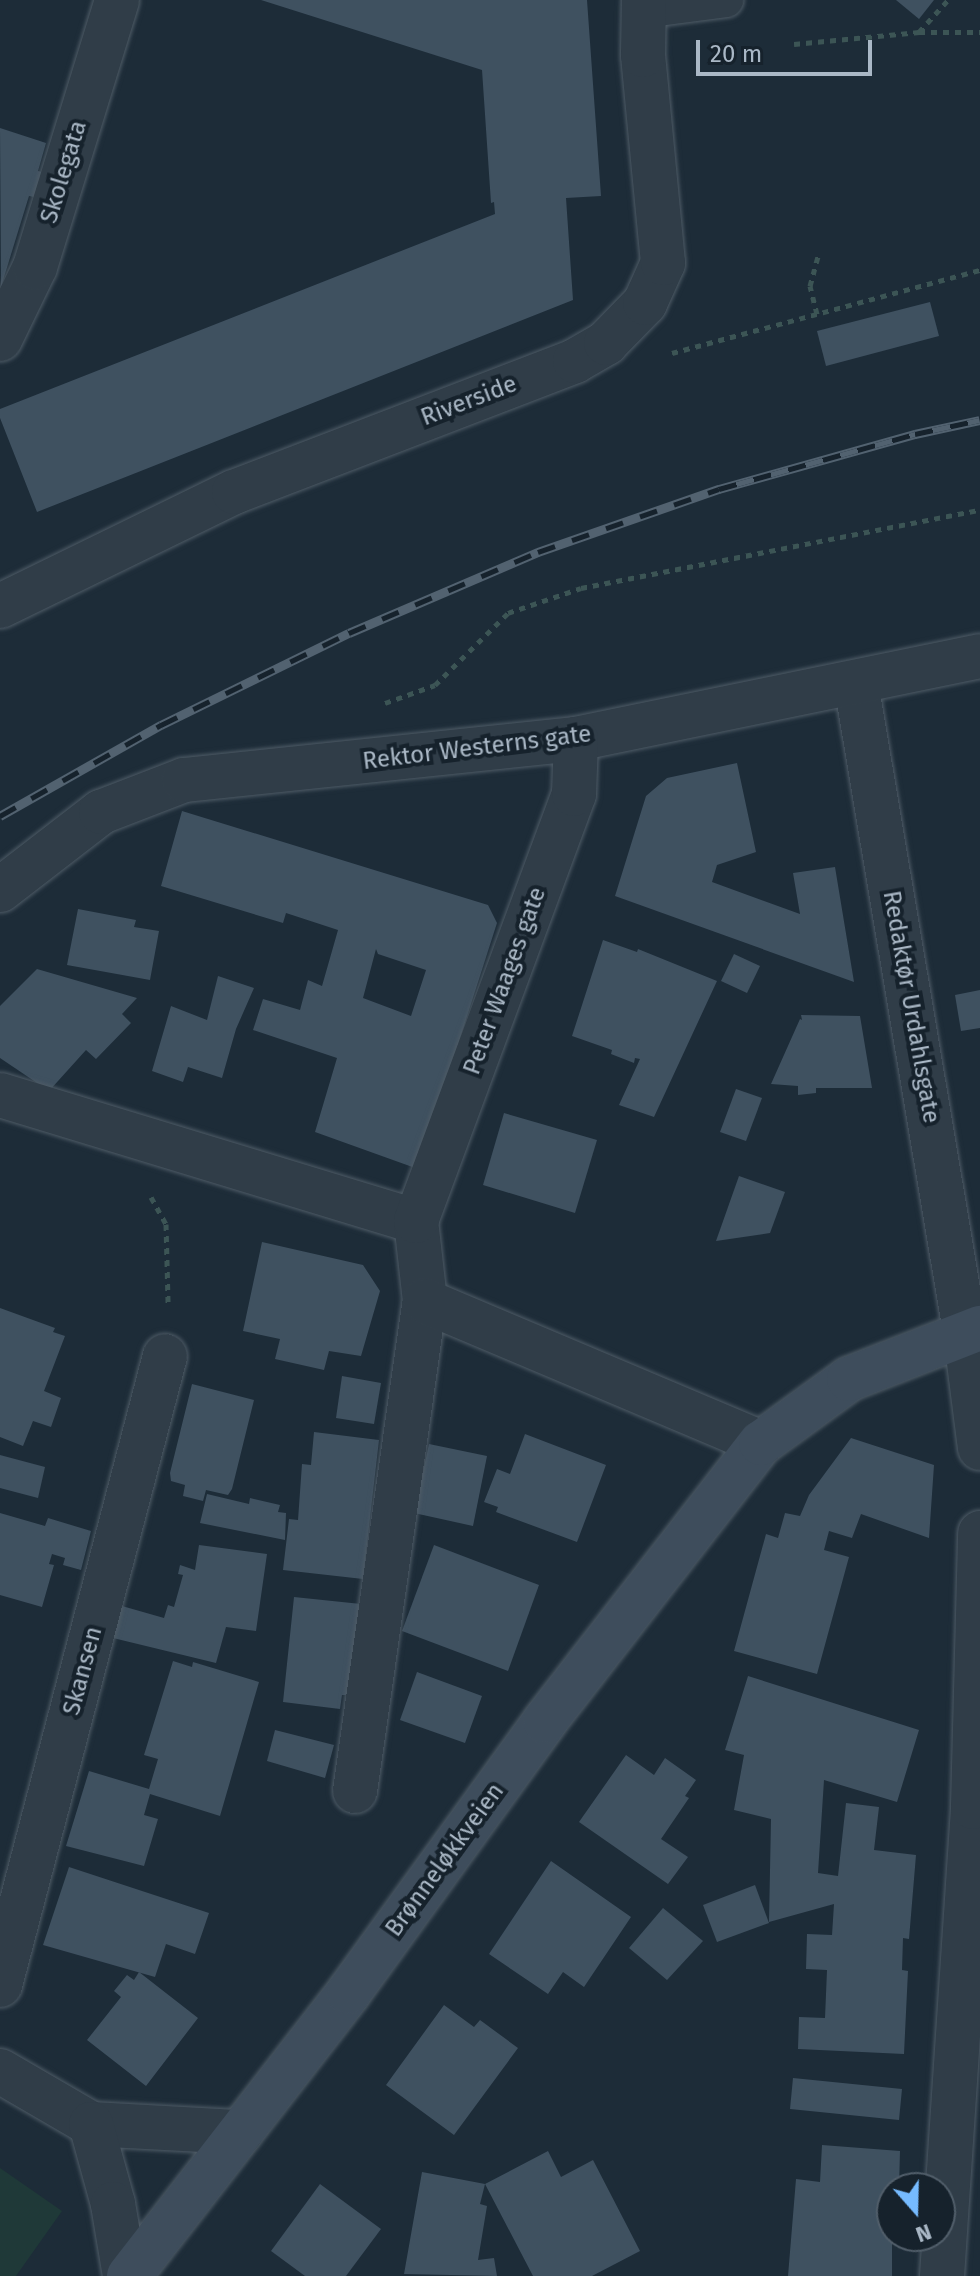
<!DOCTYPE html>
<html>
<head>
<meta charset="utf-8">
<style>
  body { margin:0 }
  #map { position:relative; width:980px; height:2276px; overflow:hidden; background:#1d2c38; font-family:"Fira Sans",sans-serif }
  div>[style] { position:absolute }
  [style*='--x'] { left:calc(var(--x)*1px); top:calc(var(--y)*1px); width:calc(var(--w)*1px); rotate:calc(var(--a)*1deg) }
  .green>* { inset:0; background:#1f3938 }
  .building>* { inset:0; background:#3f5160 }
  .path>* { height:5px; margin-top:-2.5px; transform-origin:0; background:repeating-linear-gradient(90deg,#3c5555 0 6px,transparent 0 12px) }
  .roads { filter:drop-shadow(0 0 2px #4e5b66) drop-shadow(0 0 2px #4e5b66) }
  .lane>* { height:34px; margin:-17px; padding:0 17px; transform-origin:17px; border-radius:17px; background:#303d48 }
  .street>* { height:44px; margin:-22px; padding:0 22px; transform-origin:22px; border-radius:22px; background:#303d48 }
  .secondary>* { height:44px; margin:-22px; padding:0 22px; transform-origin:22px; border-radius:22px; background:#3e4d5c }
  .rail>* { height:9px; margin-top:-4.5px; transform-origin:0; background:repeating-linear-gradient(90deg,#16222c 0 18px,#526270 0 36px); box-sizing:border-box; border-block:2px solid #526270 }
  span { translate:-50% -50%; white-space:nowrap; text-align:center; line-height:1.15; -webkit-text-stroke:8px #16222c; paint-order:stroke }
  .street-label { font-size:24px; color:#aab8c6 }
  .north { position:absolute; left:876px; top:2172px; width:80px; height:80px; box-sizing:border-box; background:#16222c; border:2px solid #515e6a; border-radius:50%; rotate:160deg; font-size:22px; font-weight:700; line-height:32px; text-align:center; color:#aab8c6 }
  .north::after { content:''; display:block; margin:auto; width:28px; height:36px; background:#76bbff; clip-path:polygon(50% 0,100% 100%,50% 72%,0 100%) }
  .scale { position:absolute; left:696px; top:40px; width:176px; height:36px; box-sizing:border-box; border:4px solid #aab8c6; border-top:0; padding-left:10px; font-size:24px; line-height:28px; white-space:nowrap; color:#aab8c6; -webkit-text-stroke:6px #16222c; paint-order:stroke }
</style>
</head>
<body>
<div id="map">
  <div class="green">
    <div style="clip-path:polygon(0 2168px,62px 2211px,16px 2276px,0 2276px)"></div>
  </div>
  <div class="building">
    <div style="clip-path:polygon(587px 0,601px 196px,566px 198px,573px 300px,37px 512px,0 418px,0 409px,495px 214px,494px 202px,491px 203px,482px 70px,261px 0)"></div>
    <div style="clip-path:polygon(896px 0,934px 0,919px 19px)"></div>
    <div style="clip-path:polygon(0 128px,46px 143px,38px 171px,42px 172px,34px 197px,29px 196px,1px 287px)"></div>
    <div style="clip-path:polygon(930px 302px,939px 336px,826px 366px,817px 331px)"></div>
    <div style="clip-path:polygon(737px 763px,756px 852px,717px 865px,712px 882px,800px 914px,793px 873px,835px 867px,854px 982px,615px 896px,646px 796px,667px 778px)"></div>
    <div style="clip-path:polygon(evenodd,182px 811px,488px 905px,497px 923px,418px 1169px,315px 1132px,337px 1058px,253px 1030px,263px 999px,300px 1010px,308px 980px,322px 986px,338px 930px,286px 913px,283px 923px,161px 886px,182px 811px,376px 949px,378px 954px,426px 970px,411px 1016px,363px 998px,376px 949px)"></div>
    <div style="clip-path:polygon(78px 909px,136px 920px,134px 927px,159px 931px,150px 980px,67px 965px)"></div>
    <div style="clip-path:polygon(603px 940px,637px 952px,638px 949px,717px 981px,654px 1117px,619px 1105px,640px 1059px,635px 1058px,634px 1063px,611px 1054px,612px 1050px,572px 1036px)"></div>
    <div style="clip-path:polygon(734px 954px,760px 966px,747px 993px,721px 981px)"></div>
    <div style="clip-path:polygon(37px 969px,137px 998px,122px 1014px,131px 1023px,96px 1059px,86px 1050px,49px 1091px,0 1058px,0 1006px)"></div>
    <div style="clip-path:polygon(218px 976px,254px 988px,236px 1029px,222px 1078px,188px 1067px,183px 1082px,152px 1071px,171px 1006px,207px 1020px)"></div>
    <div style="clip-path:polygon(980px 990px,980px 1028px,961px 1031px,955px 995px)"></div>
    <div style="clip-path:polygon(801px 1015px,860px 1016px,872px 1088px,816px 1088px,816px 1093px,798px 1095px,798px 1086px,771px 1084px,800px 1019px,802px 1020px)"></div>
    <div style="clip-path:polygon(736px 1089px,762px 1098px,746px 1141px,720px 1132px)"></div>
    <div style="clip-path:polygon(504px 1113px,597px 1140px,575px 1213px,483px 1185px)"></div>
    <div style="clip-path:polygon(739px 1176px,785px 1192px,770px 1233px,716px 1241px)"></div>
    <div style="clip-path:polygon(262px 1242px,363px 1265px,380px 1291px,361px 1356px,329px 1351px,324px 1370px,275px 1359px,280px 1339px,243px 1331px)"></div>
    <div style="clip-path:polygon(0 1308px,55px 1328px,53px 1332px,65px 1336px,44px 1391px,61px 1398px,51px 1427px,33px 1421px,23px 1446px,0 1437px)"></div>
    <div style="clip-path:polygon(342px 1376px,381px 1383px,374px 1424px,336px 1418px)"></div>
    <div style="clip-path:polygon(192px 1384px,254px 1400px,232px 1489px,228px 1495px,206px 1490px,203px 1501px,183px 1496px,185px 1485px,171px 1481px,170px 1473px)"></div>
    <div style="clip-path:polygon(314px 1432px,379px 1440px,363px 1579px,283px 1570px,289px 1519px,298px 1520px,302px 1464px,311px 1465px)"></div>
    <div style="clip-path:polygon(525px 1434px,606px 1465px,577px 1542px,496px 1512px,498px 1507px,484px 1502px,497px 1469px,510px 1474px)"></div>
    <div style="clip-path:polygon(851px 1438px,934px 1465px,929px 1538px,861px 1514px,852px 1538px,829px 1531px,824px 1550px,849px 1557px,817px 1674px,734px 1651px,766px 1534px,778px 1538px,785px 1513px,800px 1516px,809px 1495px)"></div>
    <div style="clip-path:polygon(429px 1444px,487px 1456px,473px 1526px,414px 1513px)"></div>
    <div style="clip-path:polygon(0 1455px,45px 1467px,38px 1498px,0 1488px)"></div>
    <div style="clip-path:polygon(207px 1494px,249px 1504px,250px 1498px,280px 1505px,278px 1512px,286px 1513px,285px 1540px,200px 1523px)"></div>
    <div style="clip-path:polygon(0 1513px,45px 1526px,48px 1518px,91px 1531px,81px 1570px,63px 1565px,65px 1558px,52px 1554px,49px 1564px,54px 1565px,42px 1607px,0 1595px)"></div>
    <div style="clip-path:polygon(199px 1545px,267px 1554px,256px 1631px,226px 1627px,216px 1663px,113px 1638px,122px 1606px,164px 1618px,168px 1605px,174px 1607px,183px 1575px,178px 1574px,180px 1565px,195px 1570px)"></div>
    <div style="clip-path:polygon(434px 1545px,539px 1585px,508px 1671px,402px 1631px)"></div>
    <div style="clip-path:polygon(294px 1597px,361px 1604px,351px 1695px,342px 1695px,340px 1709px,283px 1702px)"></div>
    <div style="clip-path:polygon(173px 1661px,192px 1667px,193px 1662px,259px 1682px,220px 1816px,150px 1794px,144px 1815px,158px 1819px,144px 1866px,66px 1846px,89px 1771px,149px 1789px,158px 1759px,144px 1755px)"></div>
    <div style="clip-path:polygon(417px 1672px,482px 1696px,465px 1743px,400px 1720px)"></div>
    <div style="clip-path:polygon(748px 1676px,919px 1730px,897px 1802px,824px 1780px,818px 1873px,838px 1876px,846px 1803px,879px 1807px,874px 1850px,916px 1855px,909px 1939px,903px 1938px,902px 1970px,908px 1971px,904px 2054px,798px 2049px,799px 2017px,825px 2018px,827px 1970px,806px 1969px,807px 1934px,832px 1935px,834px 1904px,769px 1922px,771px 1819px,734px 1810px,744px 1755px,725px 1750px)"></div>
    <div style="clip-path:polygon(275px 1730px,334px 1745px,325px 1778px,267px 1761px)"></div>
    <div style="clip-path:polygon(626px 1755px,654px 1775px,665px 1758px,696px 1780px,685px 1796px,689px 1798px,661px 1839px,688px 1857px,668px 1884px,579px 1822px)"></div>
    <div style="clip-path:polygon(551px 1861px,631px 1917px,584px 1987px,563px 1972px,548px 1994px,489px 1954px)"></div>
    <div style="clip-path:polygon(69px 1867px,209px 1913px,195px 1954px,166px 1944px,155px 1977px,43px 1945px)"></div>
    <div style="clip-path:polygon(755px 1885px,769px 1923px,717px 1942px,703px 1905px)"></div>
    <div style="clip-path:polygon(663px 1908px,703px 1941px,667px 1980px,629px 1948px)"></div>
    <div style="clip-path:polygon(139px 1972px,198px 2018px,146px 2086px,87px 2040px,121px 1997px,114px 1991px,127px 1975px,134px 1980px)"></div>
    <div style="clip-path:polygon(444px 2005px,474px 2027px,480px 2020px,518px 2048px,454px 2135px,386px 2085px)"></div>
    <div style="clip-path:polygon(793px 2078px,902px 2089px,899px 2120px,790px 2109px)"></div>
    <div style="clip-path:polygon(822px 2145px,900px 2151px,899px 2188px,892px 2188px,892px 2276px,788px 2276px,796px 2179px,820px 2182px)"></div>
    <div style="clip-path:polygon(548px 2151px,561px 2177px,593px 2160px,640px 2251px,592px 2276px,533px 2276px,485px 2184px)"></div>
    <div style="clip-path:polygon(422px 2172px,485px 2184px,480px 2204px,487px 2206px,478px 2260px,494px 2258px,497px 2276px,404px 2274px)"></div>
    <div style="clip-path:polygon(320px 2184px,381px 2229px,346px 2276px,305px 2276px,271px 2251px)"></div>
  </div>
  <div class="path">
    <div style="--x:919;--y:32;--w:43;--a:-47.8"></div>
    <div style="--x:794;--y:44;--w:126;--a:-5.5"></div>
    <div style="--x:919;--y:32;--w:61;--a:0"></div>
    <div style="--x:817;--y:314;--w:29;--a:-104"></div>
    <div style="--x:810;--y:286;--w:31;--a:-75"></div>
    <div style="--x:672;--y:353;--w:319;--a:-15.1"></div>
    <div style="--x:385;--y:703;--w:53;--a:-19.8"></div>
    <div style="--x:435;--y:685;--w:103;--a:-44.6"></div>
    <div style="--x:508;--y:613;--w:77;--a:-18.9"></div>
    <div style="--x:581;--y:588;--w:407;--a:-11.1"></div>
    <div style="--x:151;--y:1197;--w:31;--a:61"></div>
    <div style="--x:166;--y:1224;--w:79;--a:88.5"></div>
  </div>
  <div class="roads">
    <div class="lane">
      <div style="--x:643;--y:11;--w:84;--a:-7.5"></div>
    </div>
    <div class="street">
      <div style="--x:0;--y:339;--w:80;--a:-64.1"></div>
      <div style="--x:35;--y:267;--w:279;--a:-72.9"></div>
      <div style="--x:0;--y:606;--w:260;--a:-26"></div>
      <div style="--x:234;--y:492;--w:365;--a:-21"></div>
      <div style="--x:575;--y:361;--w:36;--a:-30"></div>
      <div style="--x:606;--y:343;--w:56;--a:-45.7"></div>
      <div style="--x:645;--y:303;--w:44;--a:-65.8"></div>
      <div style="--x:663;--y:263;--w:209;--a:-95.5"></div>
      <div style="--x:643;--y:55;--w:55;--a:-89"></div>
      <div style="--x:856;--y:683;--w:657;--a:80.45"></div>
      <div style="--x:965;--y:1331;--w:118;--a:82.7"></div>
      <div style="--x:0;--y:890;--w:128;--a:-37.7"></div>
      <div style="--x:101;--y:812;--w:89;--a:-21.1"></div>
      <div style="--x:184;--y:780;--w:394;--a:-6"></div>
      <div style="--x:576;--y:739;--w:412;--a:-11.6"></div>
      <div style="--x:0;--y:1095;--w:435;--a:16.9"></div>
      <div style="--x:425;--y:1301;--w:81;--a:-96.4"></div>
      <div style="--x:416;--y:1221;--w:455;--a:-69.7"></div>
      <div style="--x:574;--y:794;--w:55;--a:-87.9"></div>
      <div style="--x:355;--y:1791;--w:495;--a:-81.9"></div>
      <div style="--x:425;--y:1301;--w:365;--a:22.9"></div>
      <div style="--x:0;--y:1985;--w:650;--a:-75.3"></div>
      <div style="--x:0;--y:2071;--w:105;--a:30.2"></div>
      <div style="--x:91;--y:2124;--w:150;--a:3.1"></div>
      <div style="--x:91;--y:2124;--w:83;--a:74.6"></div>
      <div style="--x:113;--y:2204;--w:73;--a:80.5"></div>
      <div style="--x:942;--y:2276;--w:470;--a:-86.2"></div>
      <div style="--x:973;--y:1807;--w:274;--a:-88.5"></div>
    </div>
    <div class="secondary">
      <div style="--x:129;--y:2276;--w:359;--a:-52.2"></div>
      <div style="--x:349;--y:1992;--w:334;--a:-54.1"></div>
      <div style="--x:545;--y:1721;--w:352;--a:-52.2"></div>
      <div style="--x:761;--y:1443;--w:109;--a:-36"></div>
      <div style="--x:849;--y:1379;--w:141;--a:-21.3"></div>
    </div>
  </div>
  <div class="rail">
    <div style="--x:0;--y:816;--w:185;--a:-29.5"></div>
    <div style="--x:161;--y:725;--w:209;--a:-26.1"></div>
    <div style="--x:349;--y:633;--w:206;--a:-23.2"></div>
    <div style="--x:538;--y:552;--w:192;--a:-19.2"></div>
    <div style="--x:719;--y:489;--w:204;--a:-15.7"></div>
    <div style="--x:915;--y:434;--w:66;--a:-12.2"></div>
  </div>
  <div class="street-label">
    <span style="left:64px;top:172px;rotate:-73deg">Skolegata</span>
    <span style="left:469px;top:401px;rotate:-21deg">Riverside</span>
    <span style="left:477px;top:748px;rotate:-7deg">Rektor Westerns gate</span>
    <span style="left:505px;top:981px;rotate:-70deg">Peter Waages gate</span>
    <span style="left:911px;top:1007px;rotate:80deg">Redaktør Urdahlsgate</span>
    <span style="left:83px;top:1671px;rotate:-75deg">Skansen</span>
    <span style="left:445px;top:1860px;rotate:-54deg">Brønneløkkveien</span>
  </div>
  <div class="north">N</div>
  <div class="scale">20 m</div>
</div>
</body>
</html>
